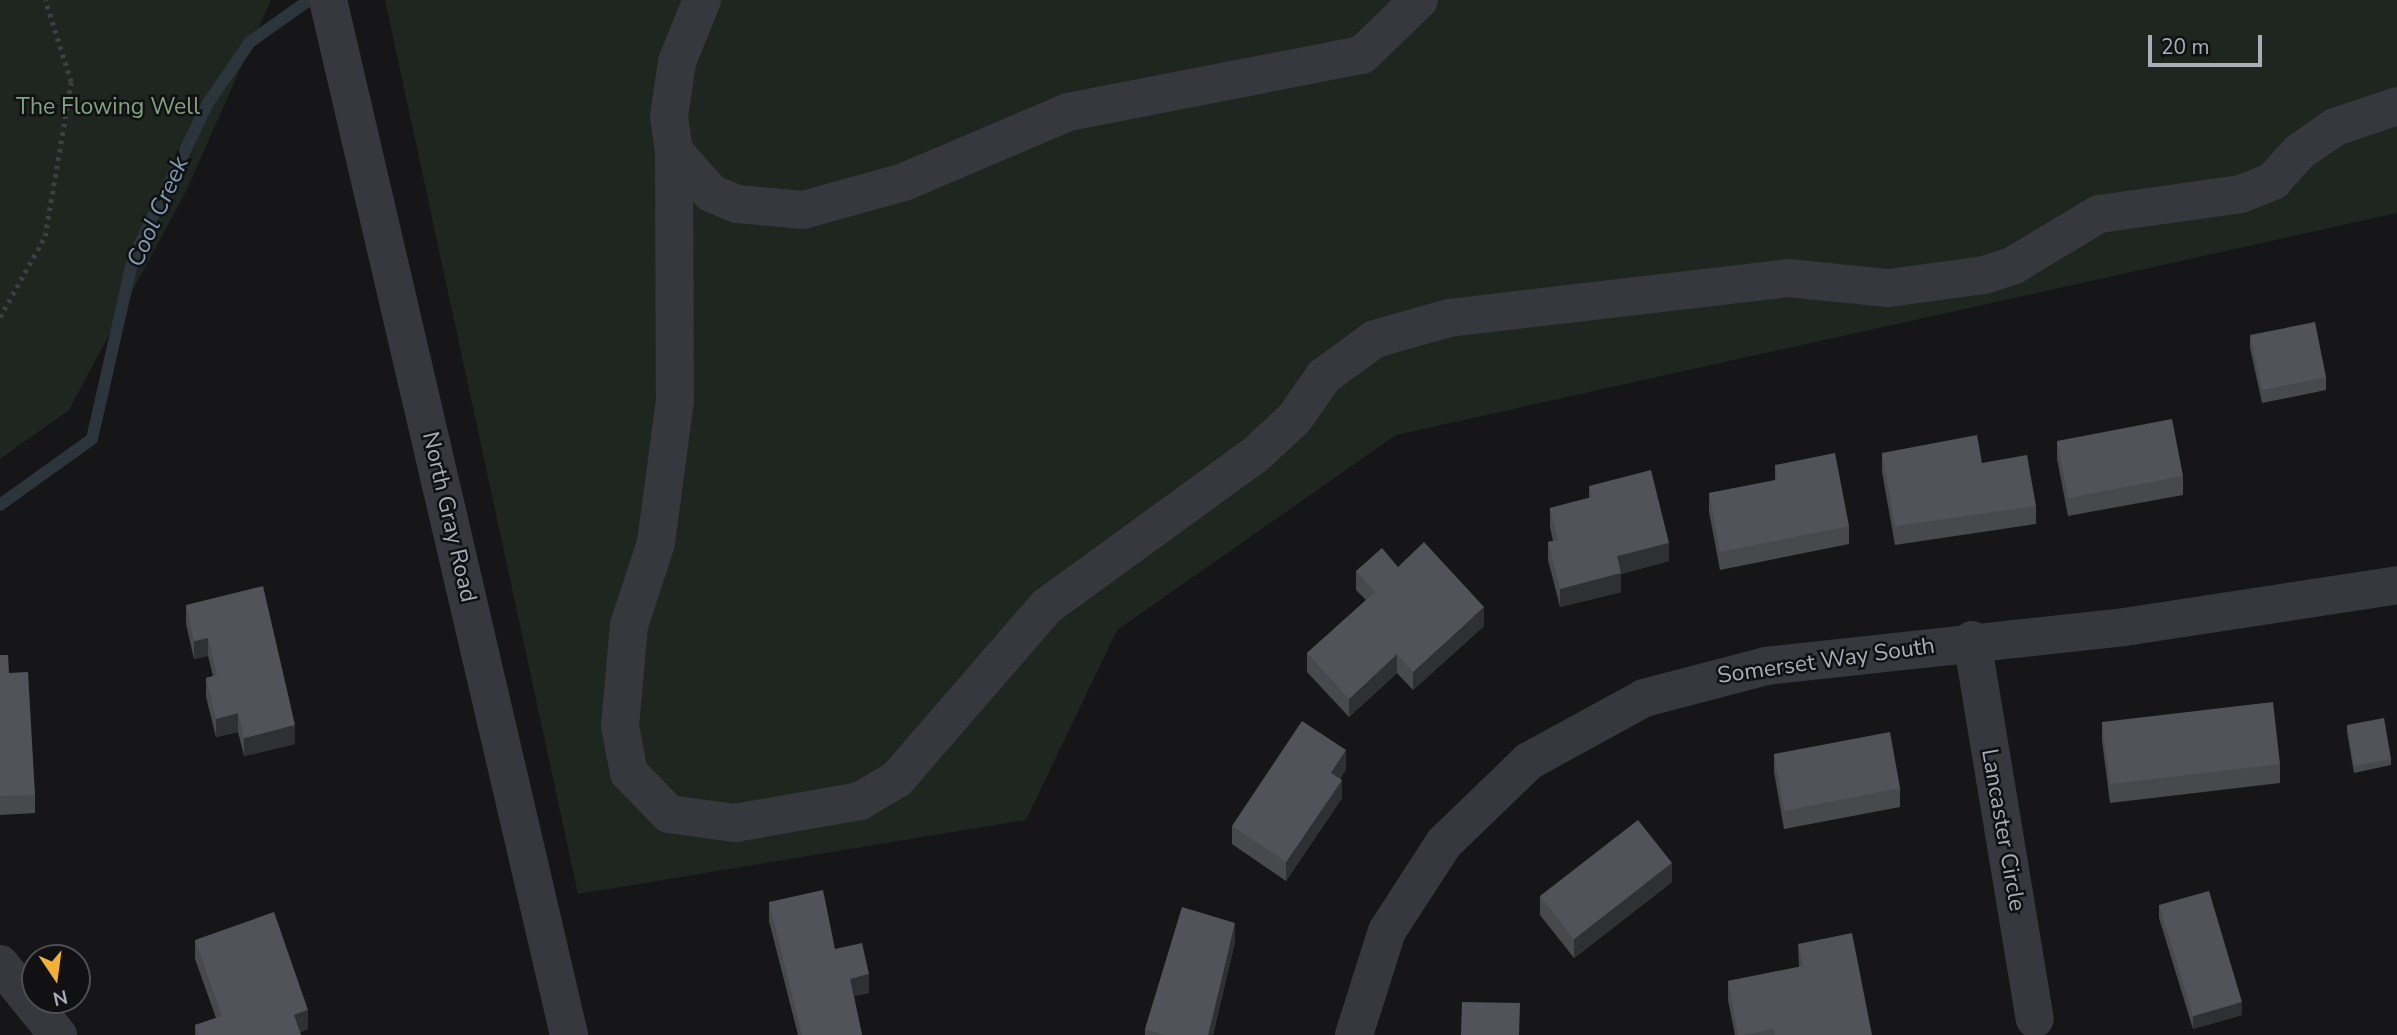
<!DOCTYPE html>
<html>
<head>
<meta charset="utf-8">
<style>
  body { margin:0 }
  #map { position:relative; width:2397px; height:1035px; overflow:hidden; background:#161618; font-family:"Nunito Sans",sans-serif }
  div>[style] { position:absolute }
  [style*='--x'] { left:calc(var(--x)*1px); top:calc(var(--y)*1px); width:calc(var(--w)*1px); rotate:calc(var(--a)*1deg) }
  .green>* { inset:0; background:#1e261f }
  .stream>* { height:12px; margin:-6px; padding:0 6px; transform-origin:6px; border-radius:6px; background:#2c353c }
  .path>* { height:4.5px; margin-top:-2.25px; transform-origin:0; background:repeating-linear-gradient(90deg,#3d3f44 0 3.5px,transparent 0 8.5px) }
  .minor>* { height:38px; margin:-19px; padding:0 19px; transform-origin:19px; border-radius:19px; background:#37383d }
  .wall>* { inset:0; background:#47494d }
  .shaded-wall>* { inset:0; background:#2f3033 }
  .building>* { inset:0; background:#525359 }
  span { translate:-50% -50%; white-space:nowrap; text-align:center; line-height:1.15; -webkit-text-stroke:5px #111113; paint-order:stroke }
  .park-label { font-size:23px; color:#7fa381 }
  .street-label { font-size:23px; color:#a8adb8 }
  .water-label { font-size:24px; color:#7f9bb3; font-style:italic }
  .north { position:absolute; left:21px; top:944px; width:70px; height:70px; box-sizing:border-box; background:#111113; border:2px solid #4d4f55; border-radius:50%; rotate:167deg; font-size:19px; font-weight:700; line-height:28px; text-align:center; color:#a8adb8 }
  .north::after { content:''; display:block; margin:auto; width:24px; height:32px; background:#f2b134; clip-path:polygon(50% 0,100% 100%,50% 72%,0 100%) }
  .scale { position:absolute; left:2148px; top:35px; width:114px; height:32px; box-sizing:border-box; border:4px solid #a8adb8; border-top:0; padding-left:9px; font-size:21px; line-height:24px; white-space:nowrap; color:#a8adb8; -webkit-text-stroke:5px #111113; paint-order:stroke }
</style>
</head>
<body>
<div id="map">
  <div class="green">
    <div style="clip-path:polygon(0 0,271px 0,187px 189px,69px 410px,0 459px)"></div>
    <div style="clip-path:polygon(385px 0,2397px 0,2397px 213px,1396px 435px,1117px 630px,1026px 820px,578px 894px)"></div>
  </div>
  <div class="stream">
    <div style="--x:0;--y:505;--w:113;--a:-35.7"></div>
    <div style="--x:92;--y:439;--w:186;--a:-77.2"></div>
    <div style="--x:133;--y:258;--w:172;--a:-64.2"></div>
    <div style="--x:208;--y:103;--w:74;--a:-55.5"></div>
    <div style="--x:250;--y:42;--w:72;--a:-35.4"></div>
  </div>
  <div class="path">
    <div style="--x:0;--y:317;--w:93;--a:-60.9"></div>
    <div style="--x:45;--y:236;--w:156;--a:-80.4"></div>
    <div style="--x:71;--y:82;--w:86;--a:-107.6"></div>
  </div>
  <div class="minor">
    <div style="--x:328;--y:0;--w:1063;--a:76.89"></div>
    <div style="--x:702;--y:0;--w:67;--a:112"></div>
    <div style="--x:677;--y:62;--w:55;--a:98.4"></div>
    <div style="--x:669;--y:116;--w:35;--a:82"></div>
    <div style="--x:674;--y:151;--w:56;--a:48.6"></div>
    <div style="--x:711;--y:193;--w:28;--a:23"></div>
    <div style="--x:737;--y:204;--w:66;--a:5.2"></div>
    <div style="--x:803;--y:210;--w:105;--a:-15.5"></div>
    <div style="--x:904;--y:182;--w:178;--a:-23.1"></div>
    <div style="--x:1068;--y:112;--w:299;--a:-11"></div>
    <div style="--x:1362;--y:55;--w:79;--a:-44"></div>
    <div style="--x:674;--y:151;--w:249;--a:89.8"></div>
    <div style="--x:675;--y:400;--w:144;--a:97.6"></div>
    <div style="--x:656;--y:543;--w:86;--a:108.2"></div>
    <div style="--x:629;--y:625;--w:101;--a:95.1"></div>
    <div style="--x:620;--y:726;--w:48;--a:79.2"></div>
    <div style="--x:629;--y:773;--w:57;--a:45.7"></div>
    <div style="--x:669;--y:814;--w:67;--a:7.8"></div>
    <div style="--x:735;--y:823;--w:127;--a:-10"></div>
    <div style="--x:860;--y:801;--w:43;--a:-30.7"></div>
    <div style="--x:897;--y:779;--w:229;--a:-49.1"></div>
    <div style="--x:1047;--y:606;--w:257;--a:-36"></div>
    <div style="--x:1255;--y:455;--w:53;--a:-42.7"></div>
    <div style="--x:1294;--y:419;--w:52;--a:-55.1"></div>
    <div style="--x:1324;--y:376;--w:63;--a:-36"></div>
    <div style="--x:1375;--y:339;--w:77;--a:-15.8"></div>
    <div style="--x:1449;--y:318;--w:341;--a:-6.7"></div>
    <div style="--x:1788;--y:278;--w:101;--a:5.7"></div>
    <div style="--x:1889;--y:288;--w:96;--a:-7.8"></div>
    <div style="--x:1984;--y:275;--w:32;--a:-18"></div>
    <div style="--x:2014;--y:265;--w:99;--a:-31"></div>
    <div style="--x:2099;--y:214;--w:143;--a:-8"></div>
    <div style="--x:2241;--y:194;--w:35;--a:-22"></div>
    <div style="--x:2273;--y:181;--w:39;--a:-48"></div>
    <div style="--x:2299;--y:152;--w:44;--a:-34.8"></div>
    <div style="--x:2335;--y:127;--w:65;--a:-18.7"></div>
    <div style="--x:1972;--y:640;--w:384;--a:80.6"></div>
    <div style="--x:0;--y:964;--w:92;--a:50.8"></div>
    <div style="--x:1354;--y:1035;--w:109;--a:-72.4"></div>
    <div style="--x:1387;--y:931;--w:105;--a:-57.1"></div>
    <div style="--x:1444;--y:843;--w:118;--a:-44"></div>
    <div style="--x:1529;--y:761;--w:131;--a:-28.7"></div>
    <div style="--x:1644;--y:698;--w:126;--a:-14.7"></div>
    <div style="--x:1766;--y:666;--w:360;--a:-6.2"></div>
    <div style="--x:2124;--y:627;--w:276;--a:-8.7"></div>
  </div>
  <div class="wall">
    <div style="clip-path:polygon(2250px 335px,2326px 377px,2326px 390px,2262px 403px,2250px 348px)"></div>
    <div style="clip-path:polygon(2057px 441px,2183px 476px,2183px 495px,2068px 516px,2057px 459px)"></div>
    <div style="clip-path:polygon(1882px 453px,1982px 463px,2036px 506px,2036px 524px,1895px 545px,1882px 472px)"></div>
    <div style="clip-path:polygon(1775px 465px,1849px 526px,1849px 544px,1720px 570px,1709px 512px,1709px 493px,1775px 480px)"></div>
    <div style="clip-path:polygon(1589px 486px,1669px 561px,1621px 574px,1621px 592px,1560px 607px,1548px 560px,1548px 542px,1553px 541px,1550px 527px,1550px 508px,1589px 498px)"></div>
    <div style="clip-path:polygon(1398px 567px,1484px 626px,1413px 690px,1397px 673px,1349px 717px,1307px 672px,1307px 653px,1366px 600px,1356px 590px,1356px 571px)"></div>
    <div style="clip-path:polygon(186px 605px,295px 744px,244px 756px,238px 732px,216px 737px,206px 697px,206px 678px,213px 676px,208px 656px,194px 659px,186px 624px)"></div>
    <div style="clip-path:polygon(0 655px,9px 673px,35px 795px,35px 813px,0 815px)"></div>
    <div style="clip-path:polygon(2102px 722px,2280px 764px,2280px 783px,2110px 803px,2102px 741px)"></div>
    <div style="clip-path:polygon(2347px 725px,2391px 759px,2391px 765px,2354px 773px,2347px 732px)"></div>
    <div style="clip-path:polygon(1774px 754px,1900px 788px,1900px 807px,1784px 829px,1774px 772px)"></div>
    <div style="clip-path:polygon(1346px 769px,1340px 779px,1342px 798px,1286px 881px,1232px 844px,1232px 826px)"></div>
    <div style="clip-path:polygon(1672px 882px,1574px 958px,1540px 915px,1540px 896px)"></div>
    <div style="clip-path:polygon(769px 902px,835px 949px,869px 993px,854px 996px,862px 1035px,798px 1035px,769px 921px)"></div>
    <div style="clip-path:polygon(2159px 905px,2242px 1015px,2193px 1029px,2159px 918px)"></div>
    <div style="clip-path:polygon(195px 940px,308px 1029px,300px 1032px,301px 1035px,195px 1035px,195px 1025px,216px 1018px,195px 959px)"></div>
    <div style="clip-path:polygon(1235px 942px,1213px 1035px,1145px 1035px,1145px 1029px)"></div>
    <div style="clip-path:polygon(1798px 944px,1872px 1035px,1735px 1035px,1728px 1000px,1728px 981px,1799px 967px)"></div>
  </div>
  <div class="shaded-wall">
    <div style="clip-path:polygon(1669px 543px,1669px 561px,1621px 574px,1621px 592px,1560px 607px,1560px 589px,1617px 556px)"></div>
    <div style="clip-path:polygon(1484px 607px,1484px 626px,1413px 690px,1413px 672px)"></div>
    <div style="clip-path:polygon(208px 638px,208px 656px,194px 659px,194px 641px)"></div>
    <div style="clip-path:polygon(1397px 654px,1397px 673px,1349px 717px,1349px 699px)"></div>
    <div style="clip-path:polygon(238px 713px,238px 732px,216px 737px,216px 719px)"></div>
    <div style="clip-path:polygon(295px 725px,295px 744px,244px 756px,244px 738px)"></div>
    <div style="clip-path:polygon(1346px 750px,1346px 769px,1331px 792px,1331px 773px)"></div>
    <div style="clip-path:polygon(1342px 780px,1342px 798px,1286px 881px,1286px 862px)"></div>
    <div style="clip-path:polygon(1672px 863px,1672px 882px,1574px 958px,1574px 939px)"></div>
    <div style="clip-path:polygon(1235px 923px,1235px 942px,1213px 1035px,1208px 1035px)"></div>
    <div style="clip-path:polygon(869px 974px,869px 993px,850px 997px,850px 979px)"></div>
    <div style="clip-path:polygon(2242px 1002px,2242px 1015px,2193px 1029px,2193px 1016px)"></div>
    <div style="clip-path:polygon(308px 1010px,308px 1029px,294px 1033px,294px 1015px)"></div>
  </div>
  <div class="building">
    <div style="clip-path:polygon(2315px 322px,2326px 377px,2262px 390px,2250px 335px)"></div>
    <div style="clip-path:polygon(2172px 419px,2183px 476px,2068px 498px,2057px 441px)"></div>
    <div style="clip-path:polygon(1977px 435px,1982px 463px,2027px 455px,2036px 506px,1895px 526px,1882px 453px)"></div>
    <div style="clip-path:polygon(1835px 453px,1849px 526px,1720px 552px,1709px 493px,1777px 480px,1775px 465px)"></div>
    <div style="clip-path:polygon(1651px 470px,1669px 543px,1617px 556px,1621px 573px,1560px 589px,1548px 542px,1558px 540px,1550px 508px,1592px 497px,1589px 486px)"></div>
    <div style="clip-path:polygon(1424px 542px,1484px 607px,1413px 672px,1397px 654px,1349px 699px,1307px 653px,1375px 592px,1356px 571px,1382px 548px,1398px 567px)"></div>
    <div style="clip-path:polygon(263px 586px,295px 725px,244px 738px,238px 713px,216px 719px,206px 678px,217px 675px,208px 638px,194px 641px,186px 605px)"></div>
    <div style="clip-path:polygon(0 655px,8px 655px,9px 673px,28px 672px,35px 795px,0 796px)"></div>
    <div style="clip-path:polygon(2273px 702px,2280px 764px,2110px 784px,2102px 722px)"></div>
    <div style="clip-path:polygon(2384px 718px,2391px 759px,2354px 766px,2347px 725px)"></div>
    <div style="clip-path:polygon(1302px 721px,1346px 750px,1331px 773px,1342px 780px,1286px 862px,1232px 826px)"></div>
    <div style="clip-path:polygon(1890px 732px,1900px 788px,1784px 811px,1774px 754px)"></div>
    <div style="clip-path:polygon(1638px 820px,1672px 863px,1574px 939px,1540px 896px)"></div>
    <div style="clip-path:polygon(823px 890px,835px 949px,862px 943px,869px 974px,850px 979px,862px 1035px,802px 1035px,769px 902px)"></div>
    <div style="clip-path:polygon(2209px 891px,2242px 1002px,2193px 1016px,2159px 905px)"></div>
    <div style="clip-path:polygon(1182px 907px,1235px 923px,1208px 1035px,1166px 1035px,1145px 1029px)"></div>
    <div style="clip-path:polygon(274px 912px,308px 1010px,294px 1015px,301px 1035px,198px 1035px,195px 1025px,222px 1016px,195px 940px)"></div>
    <div style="clip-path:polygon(1852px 933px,1872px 1035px,1775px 1035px,1774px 1029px,1744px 1035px,1738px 1035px,1728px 981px,1803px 966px,1798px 944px)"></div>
    <div style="clip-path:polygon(1462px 1002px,1520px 1003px,1519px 1035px,1461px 1035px)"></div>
  </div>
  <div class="park-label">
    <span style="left:108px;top:107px">The Flowing Well</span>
  </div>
  <div class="street-label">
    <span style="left:449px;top:517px;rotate:77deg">North Gray Road</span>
    <span style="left:1826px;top:661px;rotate:-8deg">Somerset Way South</span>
    <span style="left:2003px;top:830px;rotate:80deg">Lancaster Circle</span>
  </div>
  <div class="water-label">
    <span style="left:158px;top:212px;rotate:-66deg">Cool Creek</span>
  </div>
  <div class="north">N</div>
  <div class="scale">20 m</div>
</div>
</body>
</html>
